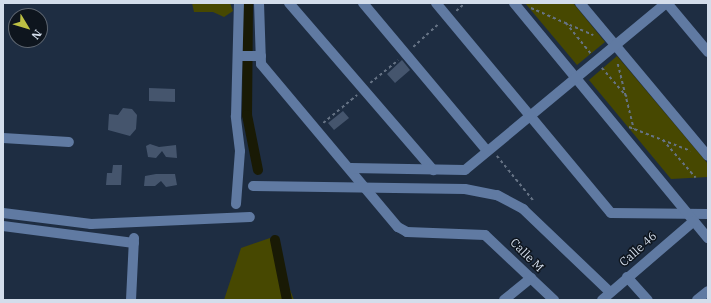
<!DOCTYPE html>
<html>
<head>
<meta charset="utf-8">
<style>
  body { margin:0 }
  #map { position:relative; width:711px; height:303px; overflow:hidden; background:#1e2d42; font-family:"IBM Plex Serif",serif }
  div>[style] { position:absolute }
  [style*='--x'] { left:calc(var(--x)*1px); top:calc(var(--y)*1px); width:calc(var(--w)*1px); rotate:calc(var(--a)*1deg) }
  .green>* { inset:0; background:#474801 }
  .canal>* { height:10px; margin:-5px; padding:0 5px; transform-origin:5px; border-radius:5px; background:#191a05 }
  .building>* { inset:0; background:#45556d }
  .path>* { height:1.5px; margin-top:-0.75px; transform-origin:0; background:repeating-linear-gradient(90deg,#667385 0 3px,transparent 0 6px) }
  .minor>* { height:10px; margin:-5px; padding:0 5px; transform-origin:5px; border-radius:5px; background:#607aa2 }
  span { translate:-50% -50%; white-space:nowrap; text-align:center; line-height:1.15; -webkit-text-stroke:3px #0e151e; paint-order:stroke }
  .street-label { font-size:12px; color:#d3ddeb }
  .frame { position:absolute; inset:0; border:4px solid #d3ddeb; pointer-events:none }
  .north { position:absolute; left:8px; top:8px; width:40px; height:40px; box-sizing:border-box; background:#0e151e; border:1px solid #5d6570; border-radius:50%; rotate:128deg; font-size:11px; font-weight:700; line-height:16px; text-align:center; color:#d3ddeb }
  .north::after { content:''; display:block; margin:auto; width:14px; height:18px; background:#bcbf44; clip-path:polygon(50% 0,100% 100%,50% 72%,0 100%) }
</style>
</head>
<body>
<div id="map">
  <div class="green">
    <div style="clip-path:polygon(192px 3px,230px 3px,233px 11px,224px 17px,213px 12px,194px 12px)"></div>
    <div style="clip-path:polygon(525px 3px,573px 3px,605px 42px,577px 65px)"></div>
    <div style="clip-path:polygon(617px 56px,708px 164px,708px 177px,671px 179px,589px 80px)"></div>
    <div style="clip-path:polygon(270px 238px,294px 300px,224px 300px,241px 248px)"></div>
  </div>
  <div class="canal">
    <div style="--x:248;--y:3;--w:112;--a:90.5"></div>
    <div style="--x:247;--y:115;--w:56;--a:78.7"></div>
    <div style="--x:275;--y:240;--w:61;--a:78.7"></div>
  </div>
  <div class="building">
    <div style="clip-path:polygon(402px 60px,410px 70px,395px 83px,387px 74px)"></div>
    <div style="clip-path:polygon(149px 88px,175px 89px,175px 102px,149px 101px)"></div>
    <div style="clip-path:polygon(123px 108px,132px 109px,137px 115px,136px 129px,130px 136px,108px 130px,109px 114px,118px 115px)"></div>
    <div style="clip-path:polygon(343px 111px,349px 118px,334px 130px,328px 123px)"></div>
    <div style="clip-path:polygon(150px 144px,159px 147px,176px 145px,177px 158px,166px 157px,162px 151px,156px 158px,148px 157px,146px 146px)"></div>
    <div style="clip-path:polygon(113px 165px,122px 165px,121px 185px,106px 185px,107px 173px,112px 173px)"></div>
    <div style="clip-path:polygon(156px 174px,175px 174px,177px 185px,166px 187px,161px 181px,155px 186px,144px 186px,145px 176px)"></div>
  </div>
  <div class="path">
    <div style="--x:531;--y:8;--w:68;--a:23.5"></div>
    <div style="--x:456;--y:11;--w:12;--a:-42"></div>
    <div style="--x:566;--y:23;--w:40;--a:51"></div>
    <div style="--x:413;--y:47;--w:36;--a:-42"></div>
    <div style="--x:618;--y:64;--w:67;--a:76.2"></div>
    <div style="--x:602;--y:68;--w:38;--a:49"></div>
    <div style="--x:370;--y:83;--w:36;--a:-39"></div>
    <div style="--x:323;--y:123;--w:44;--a:-39.5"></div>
    <div style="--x:629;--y:127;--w:66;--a:21.2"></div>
    <div style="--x:663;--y:140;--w:50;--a:49"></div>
    <div style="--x:497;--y:156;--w:57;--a:50.7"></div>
  </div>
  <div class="minor">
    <div style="--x:259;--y:3;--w:61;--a:88.1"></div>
    <div style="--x:261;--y:64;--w:213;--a:50"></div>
    <div style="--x:398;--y:227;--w:10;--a:29"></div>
    <div style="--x:407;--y:232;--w:78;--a:2.2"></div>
    <div style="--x:485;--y:235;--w:95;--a:43.3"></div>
    <div style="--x:289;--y:3;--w:221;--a:49.2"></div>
    <div style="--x:363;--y:3;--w:193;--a:50"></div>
    <div style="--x:436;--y:3;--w:273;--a:50.2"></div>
    <div style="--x:611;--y:213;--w:97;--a:0.6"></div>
    <div style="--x:514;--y:3;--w:305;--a:50.5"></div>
    <div style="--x:580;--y:3;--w:199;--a:50.1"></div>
    <div style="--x:667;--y:3;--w:64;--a:50.1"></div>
    <div style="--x:238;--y:56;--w:23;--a:0"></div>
    <div style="--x:3;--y:138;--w:66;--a:3.5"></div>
    <div style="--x:351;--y:168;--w:114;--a:1"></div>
    <div style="--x:465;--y:170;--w:261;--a:-39.7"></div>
    <div style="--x:253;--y:186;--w:212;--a:0.8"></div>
    <div style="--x:465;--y:189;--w:33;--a:11"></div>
    <div style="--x:497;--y:195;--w:30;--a:28"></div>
    <div style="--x:523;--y:209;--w:120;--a:43.7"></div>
    <div style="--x:236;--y:204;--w:53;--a:-85.7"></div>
    <div style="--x:240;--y:151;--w:35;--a:-97"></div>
    <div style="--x:236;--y:116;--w:113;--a:-88.5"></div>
    <div style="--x:3;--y:213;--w:89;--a:7.1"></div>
    <div style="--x:91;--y:224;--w:159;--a:-2.5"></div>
    <div style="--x:3;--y:226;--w:132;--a:7.4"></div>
    <div style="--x:627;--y:277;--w:31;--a:48"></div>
    <div style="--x:131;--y:300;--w:62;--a:-87.2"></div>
    <div style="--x:504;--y:300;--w:35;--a:-39"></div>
    <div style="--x:602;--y:300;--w:121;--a:-40.7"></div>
    <div style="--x:697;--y:300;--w:14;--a:-39"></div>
  </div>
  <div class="street-label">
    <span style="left:638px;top:249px;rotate:-42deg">Calle 46</span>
    <span style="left:527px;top:255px;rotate:45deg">Calle M</span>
  </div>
  <div class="frame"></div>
  <div class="north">N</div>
</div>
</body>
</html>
